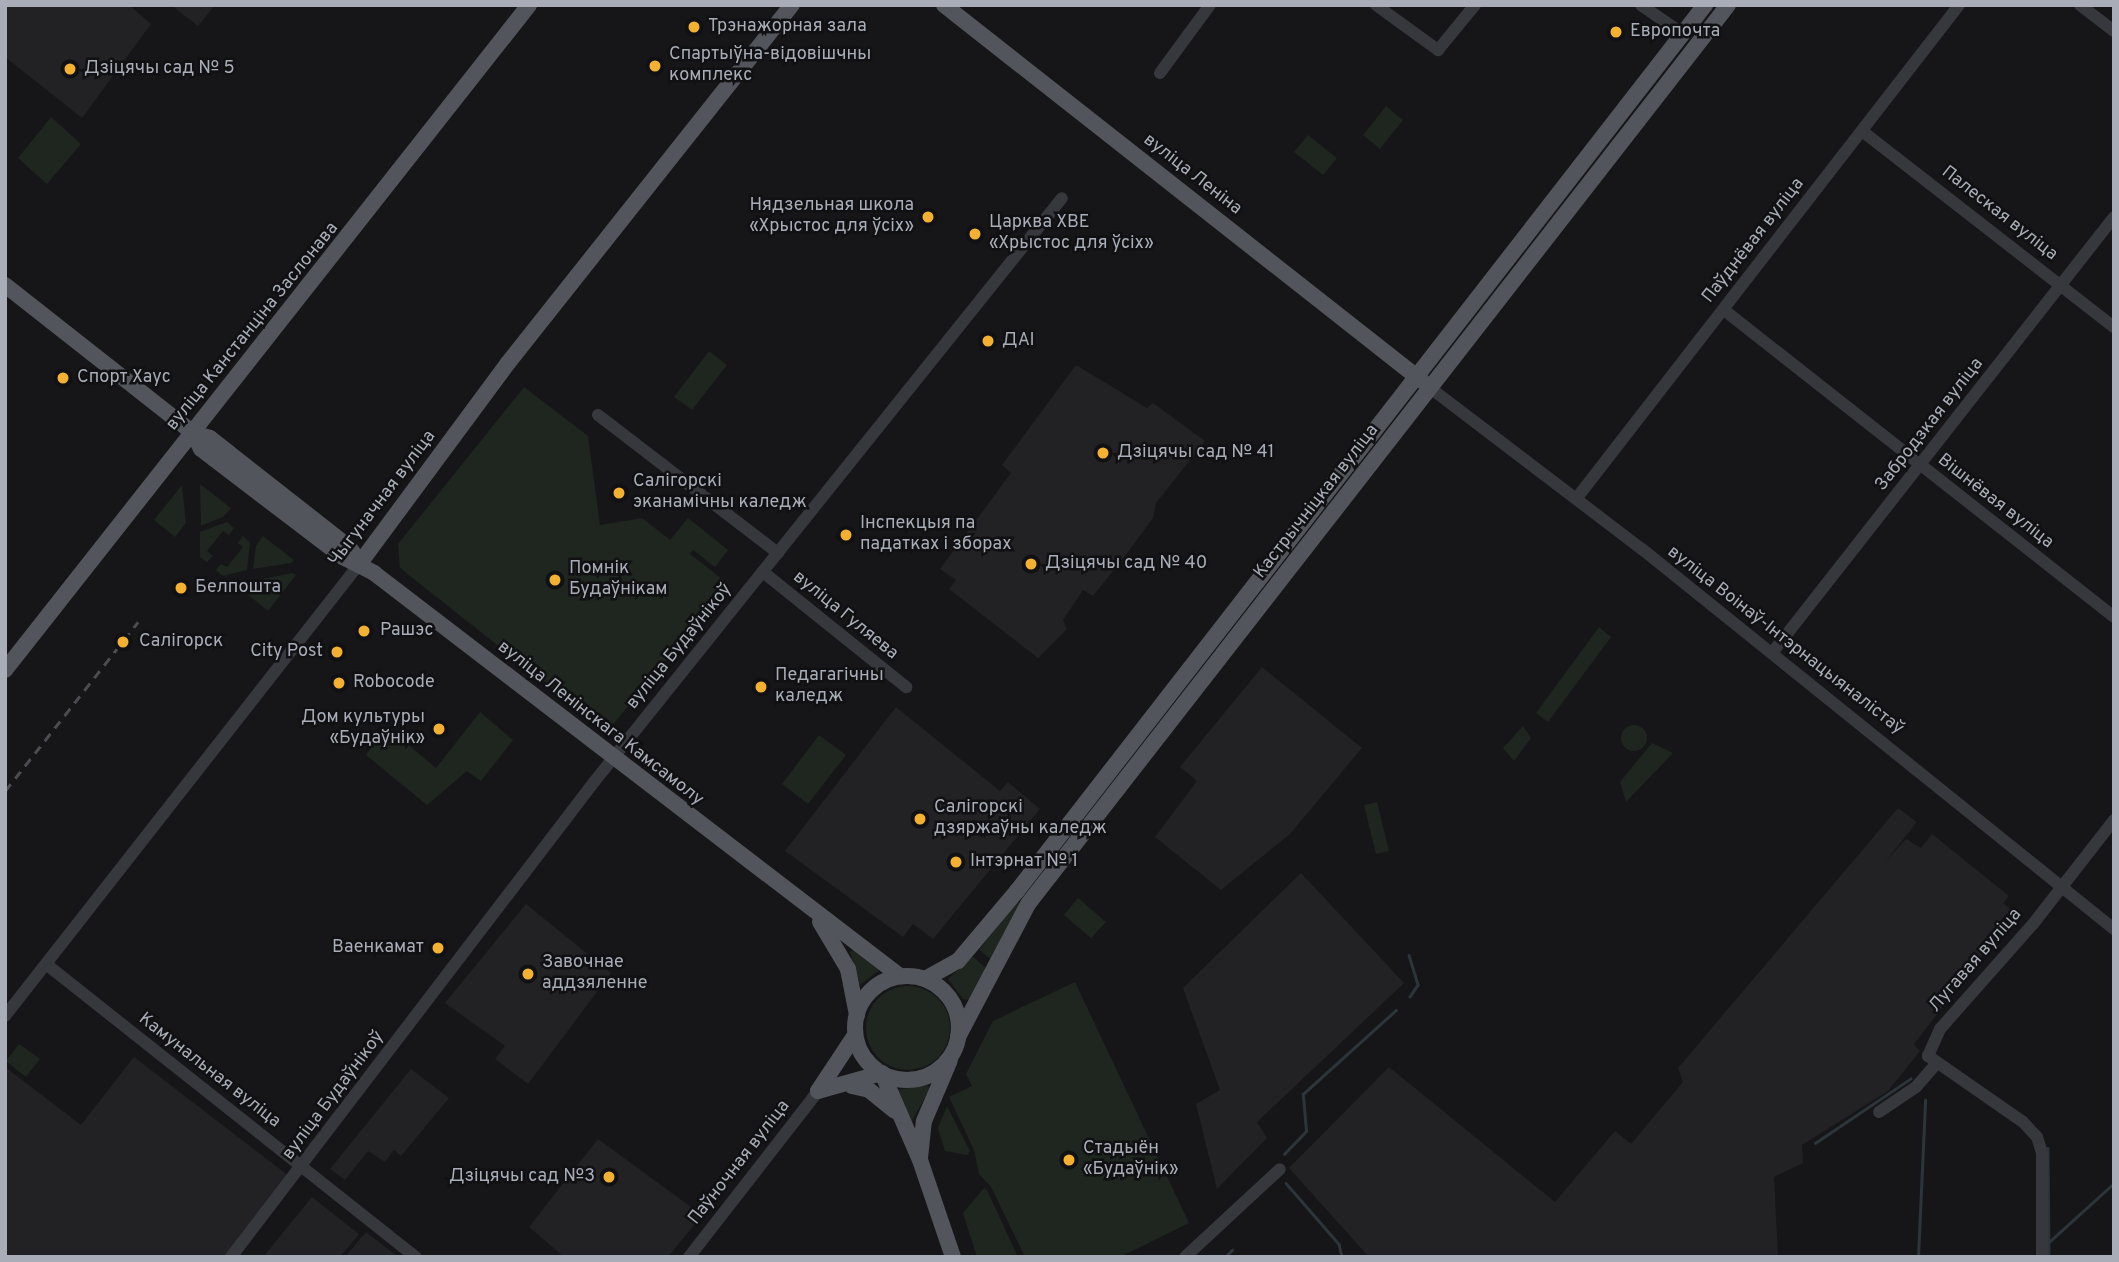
<!DOCTYPE html>
<html>
<head>
<meta charset="utf-8">
<style>
  body { margin:0 }
  #map { position:relative; width:2119px; height:1262px; overflow:hidden; background:#161618; font-family:Overpass,sans-serif }
  div>[style] { position:absolute }
  [style*='--x'] { left:calc(var(--x)*1px); top:calc(var(--y)*1px); width:calc(var(--w)*1px); rotate:calc(var(--a)*1deg) }
  .built>* { inset:0; background:#222225 }
  .green>* { inset:0; background:#1e261f }
  .round { border-radius:50% }
  .stream>* { height:2.5px; margin:-1.25px; padding:0 1.25px; transform-origin:1.25px; border-radius:1.25px; background:#2c353c }
  .minor>* { height:12px; margin:-6px; padding:0 6px; transform-origin:6px; border-radius:6px; background:#37383d }
  .major>* { height:16px; margin:-8px; padding:0 8px; transform-origin:8px; border-radius:8px; background:#53555c }
  .major>.ring { margin:-8px; padding:0; box-sizing:content-box; background:none; border:16px solid #53555c; border-radius:50% }
  .rail>* { height:2.5px; margin-top:-1.25px; transform-origin:0; background:repeating-linear-gradient(90deg,#4a4c52 0 9px,transparent 0 16px) }
  .dots>* { width:19px; height:19px; translate:-50% -50%; box-sizing:border-box; border:4px solid #111113; border-radius:50% }
  span { translate:-50% -50%; white-space:nowrap; text-align:center; line-height:1.15; -webkit-text-stroke:5px #111113; paint-order:stroke }
  .poi-label { font-size:18px; color:#a8adb8 }
  .left { translate:0 -50%; text-align:left }
  .right { translate:-100% -50%; text-align:right }
  .street-label { font-size:18px; color:#a8adb8 }
  .frame { position:absolute; inset:0; border:7px solid #a8adb8; pointer-events:none }
</style>
</head>
<body>
<div id="map">
  <div class="built">
    <div style="clip-path:polygon(5px 5px,129px 5px,151px 24px,82px 118px,5px 57px)"></div>
    <div style="clip-path:polygon(171px 5px,215px 5px,198px 26px)"></div>
    <div style="clip-path:polygon(1076px 365px,1147px 408px,1153px 403px,1205px 441px,1156px 503px,1153px 518px,1128px 552px,1093px 596px,1083px 590px,1063px 620px,1067px 629px,1038px 658px,949px 589px,956px 580px,940px 569px,1011px 473px,1002px 465px)"></div>
    <div style="clip-path:polygon(1262px 667px,1362px 748px,1290px 834px,1221px 890px,1155px 837px,1197px 781px,1180px 767px)"></div>
    <div style="clip-path:polygon(896px 707px,1000px 791px,1008px 782px,1040px 809px,933px 939px,913px 924px,903px 937px,785px 851px)"></div>
    <div style="clip-path:polygon(1898px 808px,1917px 822px,1885px 862px,1906px 839px,1921px 848px,1932px 834px,2009px 896px,2003px 903px,2015px 913px,1914px 1044px,1920px 1051px,1888px 1091px,1802px 1145px,1803px 1163px,1774px 1177px,1778px 1257px,1369px 1257px,1289px 1168px,1389px 1067px,1555px 1202px,1615px 1131px,1631px 1144px,1683px 1082px,1678px 1068px)"></div>
    <div style="clip-path:polygon(1301px 873px,1404px 983px,1257px 1122px,1267px 1138px,1217px 1189px,1196px 1104px,1220px 1090px,1183px 988px)"></div>
    <div style="clip-path:polygon(526px 904px,611px 973px,528px 1084px,495px 1059px,505px 1046px,445px 1003px)"></div>
    <div style="clip-path:polygon(134px 1057px,289px 1176px,225px 1257px,5px 1257px,5px 1067px,81px 1125px)"></div>
    <div style="clip-path:polygon(411px 1069px,449px 1098px,401px 1156px,394px 1150px,385px 1162px,368px 1151px,345px 1180px,330px 1169px)"></div>
    <div style="clip-path:polygon(598px 1139px,702px 1215px,668px 1257px,564px 1257px,529px 1227px)"></div>
    <div style="clip-path:polygon(312px 1197px,359px 1234px,340px 1257px,263px 1257px)"></div>
    <div style="clip-path:polygon(366px 1232px,398px 1257px,345px 1257px)"></div>
  </div>
  <div class="green">
    <div style="clip-path:polygon(1386px 106px,1403px 120px,1380px 149px,1363px 135px)"></div>
    <div style="clip-path:polygon(51px 117px,81px 144px,47px 184px,18px 158px)"></div>
    <div style="clip-path:polygon(1308px 135px,1337px 158px,1323px 175px,1294px 152px)"></div>
    <div style="clip-path:polygon(709px 351px,727px 365px,692px 410px,674px 397px)"></div>
    <div style="clip-path:polygon(524px 387px,588px 436px,600px 525px,642px 518px,670px 540px,688px 518px,728px 550px,715px 567px,693px 550px,690px 554px,727px 583px,607px 732px,400px 568px,398px 544px)"></div>
    <div style="clip-path:polygon(200px 484px,231px 508px,223px 517px,201px 526px)"></div>
    <div style="clip-path:polygon(182px 485px,186px 523px,175px 537px,154px 520px)"></div>
    <div style="clip-path:polygon(227px 522px,234px 528px,229px 535px,223px 531px,207px 551px,213px 556px,207px 562px,200px 557px,200px 532px)"></div>
    <div style="clip-path:polygon(243px 536px,250px 542px,247px 570px,223px 576px,216px 570px,221px 564px,227px 567px,243px 547px,238px 543px)"></div>
    <div style="clip-path:polygon(263px 536px,294px 560px,291px 563px,253px 569px,256px 546px)"></div>
    <div style="clip-path:polygon(292px 573px,296px 575px,268px 611px,247px 594px,258px 580px)"></div>
    <div style="clip-path:polygon(1599px 627px,1611px 637px,1548px 722px,1536px 713px)"></div>
    <div style="clip-path:polygon(480px 712px,513px 740px,481px 781px,467px 771px,427px 805px,366px 755px,386px 726px,436px 768px)"></div>
    <div class="round" style="left:1621px;top:725px;width:26px;height:26px"></div>
    <div style="clip-path:polygon(1523px 726px,1531px 738px,1514px 761px,1503px 748px)"></div>
    <div style="clip-path:polygon(819px 735px,846px 755px,808px 804px,782px 784px)"></div>
    <div style="clip-path:polygon(1652px 743px,1673px 753px,1626px 802px,1620px 782px)"></div>
    <div style="clip-path:polygon(1377px 802px,1389px 851px,1376px 854px,1364px 805px)"></div>
    <div style="clip-path:polygon(1078px 898px,1106px 922px,1091px 938px,1064px 915px)"></div>
    <div style="clip-path:polygon(1017px 901px,1020px 903px,992px 960px,979px 950px)"></div>
    <div style="clip-path:polygon(856px 947px,881px 969px,860px 985px,850px 952px)"></div>
    <div style="clip-path:polygon(973px 957px,987px 969px,970px 1000px,963px 999px,948px 979px)"></div>
    <div style="clip-path:polygon(1075px 982px,1189px 1223px,1120px 1257px,1025px 1257px,991px 1187px,979px 1174px,974px 1150px,949px 1097px,972px 1086px,966px 1074px,993px 1021px)"></div>
    <div class="round" style="left:866px;top:986px;width:84px;height:84px"></div>
    <div style="clip-path:polygon(19px 1044px,40px 1059px,26px 1077px,6px 1061px)"></div>
    <div style="clip-path:polygon(927px 1085px,930px 1088px,911px 1123px,897px 1090px)"></div>
    <div style="clip-path:polygon(947px 1106px,970px 1151px,967px 1155px,945px 1151px,938px 1128px)"></div>
    <div style="clip-path:polygon(984px 1188px,987px 1190px,1018px 1257px,977px 1257px,963px 1213px)"></div>
  </div>
  <div class="stream">
    <div style="--x:1409;--y:955;--w:31;--a:73"></div>
    <div style="--x:1418;--y:985;--w:14;--a:124"></div>
    <div style="--x:1815;--y:1143;--w:115;--a:-34"></div>
    <div style="--x:2048;--y:1148;--w:109;--a:89.5"></div>
    <div style="--x:1284;--y:1154;--w:32;--a:-46"></div>
    <div style="--x:1306;--y:1131;--w:37;--a:-95"></div>
    <div style="--x:1303;--y:1094;--w:125;--a:-42.1"></div>
    <div style="--x:1286;--y:1183;--w:81;--a:49"></div>
    <div style="--x:1339;--y:1244;--w:13;--a:77"></div>
    <div style="--x:2049;--y:1242;--w:88;--a:-42.2"></div>
    <div style="--x:1225;--y:1257;--w:10;--a:-45"></div>
    <div style="--x:1918;--y:1257;--w:157;--a:-87.4"></div>
  </div>
  <div class="minor">
    <div style="--x:1376;--y:5;--w:77;--a:36"></div>
    <div style="--x:1438;--y:50;--w:58;--a:-50.6"></div>
    <div style="--x:1641;--y:5;--w:51;--a:34.6"></div>
    <div style="--x:2080;--y:5;--w:43;--a:37.4"></div>
    <div style="--x:1160;--y:73;--w:84;--a:-53.7"></div>
    <div style="--x:1862;--y:131;--w:319;--a:37.9"></div>
    <div style="--x:1724;--y:310;--w:496;--a:38.2"></div>
    <div style="--x:1429;--y:387;--w:268;--a:37.3"></div>
    <div style="--x:1642;--y:549;--w:606;--a:38.84"></div>
    <div style="--x:598;--y:415;--w:227;--a:37.5"></div>
    <div style="--x:1576;--y:499;--w:625;--a:-52.21"></div>
    <div style="--x:763;--y:572;--w:184;--a:38.8"></div>
    <div style="--x:1772;--y:653;--w:554;--a:-51.89"></div>
    <div style="--x:46;--y:964;--w:472;--a:38.4"></div>
    <div style="--x:5;--y:1016;--w:576;--a:-51.92"></div>
    <div style="--x:1879;--y:1112;--w:45;--a:-34"></div>
    <div style="--x:1916;--y:1087;--w:29;--a:-49"></div>
    <div style="--x:231;--y:1257;--w:598;--a:-52.61"></div>
    <div style="--x:594;--y:782;--w:748;--a:-51.29"></div>
    <div style="--x:689;--y:1257;--w:210;--a:-52.1"></div>
    <div style="--x:1185;--y:1257;--w:129;--a:-42.8"></div>
    <div style="--x:2042;--y:1257;--w:104;--a:-90"></div>
    <div style="--x:2042;--y:1153;--w:17;--a:-107"></div>
    <div style="--x:2037;--y:1137;--w:21;--a:-133"></div>
    <div style="--x:2023;--y:1122;--w:116;--a:-145.2"></div>
    <div style="--x:1928;--y:1056;--w:30;--a:-66"></div>
    <div style="--x:1940;--y:1029;--w:140;--a:-48.5"></div>
    <div style="--x:2033;--y:924;--w:132;--a:-52.1"></div>
  </div>
  <div class="major">
    <div style="--x:944;--y:5;--w:608;--a:38.19"></div>
    <div style="--x:5;--y:285;--w:239;--a:38.2"></div>
    <div style="--x:193;--y:433;--w:18;--a:63"></div>
    <div style="--x:201;--y:449;--w:178;--a:37.3"></div>
    <div style="--x:343;--y:557;--w:35;--a:27"></div>
    <div style="--x:374;--y:573;--w:663;--a:37.46"></div>
    <div style="--x:193;--y:433;--w:18;--a:16"></div>
    <div style="--x:210;--y:438;--w:24;--a:38"></div>
    <div style="--x:229;--y:453;--w:152;--a:38.1"></div>
    <div style="--x:349;--y:547;--w:19;--a:55"></div>
    <div style="--x:360;--y:563;--w:249;--a:-53.5"></div>
    <div style="--x:508;--y:363;--w:457;--a:-51.6"></div>
    <div style="--x:5;--y:670;--w:847;--a:-51.76"></div>
    <div style="--x:820;--y:922;--w:55;--a:59.2"></div>
    <div style="--x:848;--y:969;--w:47;--a:78.9"></div>
    <div class="ring" style="left:855px;top:976px;width:88px;height:88px"></div>
    <div style="--x:925;--y:979;--w:38;--a:-29"></div>
    <div style="--x:958;--y:961;--w:92;--a:-49.9"></div>
    <div style="--x:1017;--y:891;--w:1122;--a:-52.17"></div>
    <div style="--x:958;--y:1037;--w:150;--a:-62.2"></div>
    <div style="--x:1028;--y:904;--w:1139;--a:-52.09"></div>
    <div style="--x:882;--y:1073;--w:95;--a:66.4"></div>
    <div style="--x:920;--y:1160;--w:102;--a:71.2"></div>
    <div style="--x:852;--y:1086;--w:17;--a:13"></div>
    <div style="--x:869;--y:1090;--w:33;--a:39"></div>
    <div style="--x:818;--y:1091;--w:67;--a:-56.5"></div>
    <div style="--x:818;--y:1091;--w:66;--a:-15.7"></div>
    <div style="--x:920;--y:1158;--w:37;--a:-84"></div>
    <div style="--x:924;--y:1121;--w:66;--a:-66.9"></div>
  </div>
  <div class="rail">
    <div style="--x:5;--y:791;--w:215;--a:-51.8"></div>
  </div>
  <div class="dots">
    <div style="left:694px;top:27px;background:#f2b134"></div>
    <div style="left:1616px;top:32px;background:#f2b134"></div>
    <div style="left:655px;top:66px;background:#f2b134"></div>
    <div style="left:70px;top:69px;background:#f2b134"></div>
    <div style="left:928px;top:217px;background:#f2b134"></div>
    <div style="left:975px;top:234px;background:#f2b134"></div>
    <div style="left:988px;top:341px;background:#f2b134"></div>
    <div style="left:63px;top:378px;background:#f2b134"></div>
    <div style="left:1103px;top:453px;background:#f2b134"></div>
    <div style="left:619px;top:493px;background:#f2b134"></div>
    <div style="left:846px;top:535px;background:#f2b134"></div>
    <div style="left:1031px;top:564px;background:#f2b134"></div>
    <div style="left:555px;top:580px;background:#f2b134"></div>
    <div style="left:181px;top:588px;background:#f2b134"></div>
    <div style="left:364px;top:631px;background:#f2b134"></div>
    <div style="left:123px;top:642px;background:#f2b134"></div>
    <div style="left:337px;top:652px;background:#f2b134"></div>
    <div style="left:339px;top:683px;background:#f2b134"></div>
    <div style="left:761px;top:687px;background:#f2b134"></div>
    <div style="left:439px;top:729px;background:#f2b134"></div>
    <div style="left:920px;top:819px;background:#f2b134"></div>
    <div style="left:956px;top:862px;background:#f2b134"></div>
    <div style="left:438px;top:948px;background:#f2b134"></div>
    <div style="left:528px;top:974px;background:#f2b134"></div>
    <div style="left:1069px;top:1160px;background:#f2b134"></div>
    <div style="left:609px;top:1177px;background:#f2b134"></div>
  </div>
  <div class="poi-label">
    <span class="left" style="left:708px;top:27px">Трэнажорная зала</span>
    <span class="left" style="left:1630px;top:32px">Европочта</span>
    <span class="left" style="left:669px;top:66px">Спартыўна-відовішчны<br>комплекс</span>
    <span class="left" style="left:84px;top:69px">Дзіцячы сад № 5</span>
    <span class="right" style="left:914px;top:217px">Нядзельная школа<br>«Хрыстос для ўсіх»</span>
    <span class="left" style="left:989px;top:234px">Царква ХВЕ<br>«Хрыстос для ўсіх»</span>
    <span class="left" style="left:1002px;top:341px">ДАІ</span>
    <span class="left" style="left:77px;top:378px">Спорт Хаус</span>
    <span class="left" style="left:1117px;top:453px">Дзіцячы сад № 41</span>
    <span class="left" style="left:633px;top:493px">Салігорскі<br>эканамічны каледж</span>
    <span class="left" style="left:860px;top:535px">Інспекцыя па<br>падатках і зборах</span>
    <span class="left" style="left:1045px;top:564px">Дзіцячы сад № 40</span>
    <span class="left" style="left:569px;top:580px">Помнік<br>Будаўнікам</span>
    <span class="left" style="left:195px;top:588px">Белпошта</span>
    <span class="left" style="left:380px;top:631px">Рашэс</span>
    <span class="left" style="left:139px;top:642px">Салігорск</span>
    <span class="right" style="left:323px;top:652px">City Post</span>
    <span class="left" style="left:775px;top:687px">Педагагічны<br>каледж</span>
    <span class="left" style="left:353px;top:683px">Robocode</span>
    <span class="right" style="left:425px;top:729px">Дом культуры<br>«Будаўнік»</span>
    <span class="left" style="left:934px;top:819px">Салігорскі<br>дзяржаўны каледж</span>
    <span class="left" style="left:970px;top:862px">Інтэрнат № 1</span>
    <span class="right" style="left:424px;top:948px">Ваенкамат</span>
    <span class="left" style="left:542px;top:974px">Завочнае<br>аддзяленне</span>
    <span class="left" style="left:1083px;top:1160px">Стадыён<br>«Будаўнік»</span>
    <span class="right" style="left:595px;top:1177px">Дзіцячы сад №3</span>
  </div>
  <div class="street-label">
    <span style="left:1192px;top:175px;rotate:38deg">вуліца Леніна</span>
    <span style="left:1999px;top:214px;rotate:38deg">Палеская вуліца</span>
    <span style="left:1754px;top:241px;rotate:-52deg">Паўднёвая вуліца</span>
    <span style="left:253px;top:327px;rotate:-51deg">вуліца Канстанціна Заслонава</span>
    <span style="left:1930px;top:425px;rotate:-52deg">Забродзкая вуліца</span>
    <span style="left:383px;top:499px;rotate:-53deg">Чыгуначная вуліца</span>
    <span style="left:1317px;top:502px;rotate:-52deg">Кастрычніцкая вуліца</span>
    <span style="left:1995px;top:502px;rotate:38deg">Вішнёвая вуліца</span>
    <span style="left:845px;top:616px;rotate:39deg">вуліца Гуляева</span>
    <span style="left:1785px;top:641px;rotate:38deg">вуліца Воінаў-Інтэрнацыяналістаў</span>
    <span style="left:680px;top:647px;rotate:-51deg">вуліца Будаўнікоў</span>
    <span style="left:600px;top:724px;rotate:38deg">вуліца Ленінскага Камсамолу</span>
    <span style="left:1976px;top:961px;rotate:-49deg">Лугавая вуліца</span>
    <span style="left:209px;top:1071px;rotate:38deg">Камунальная вуліца</span>
    <span style="left:334px;top:1096px;rotate:-53deg">вуліца Будаўнікоў</span>
    <span style="left:740px;top:1163px;rotate:-52deg">Паўночная вуліца</span>
  </div>
  <div class="frame"></div>
</div>
</body>
</html>
